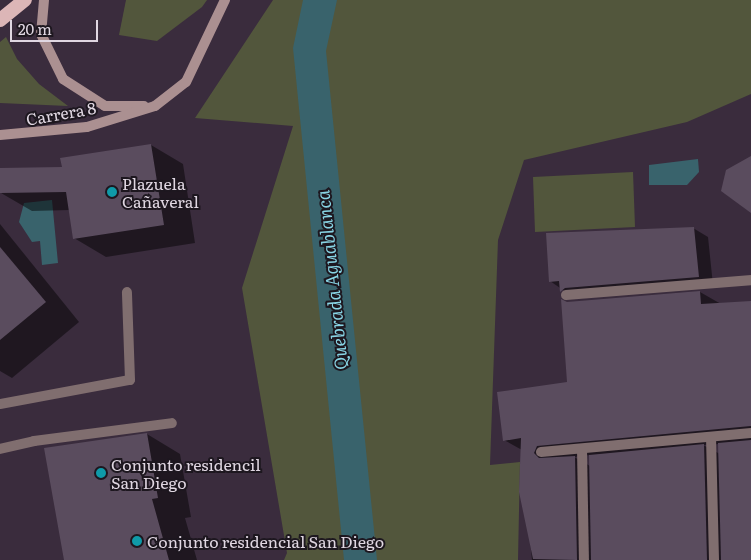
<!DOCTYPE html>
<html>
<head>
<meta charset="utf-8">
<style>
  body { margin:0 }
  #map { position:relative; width:751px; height:560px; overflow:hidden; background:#3a2c3d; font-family:Literata,serif }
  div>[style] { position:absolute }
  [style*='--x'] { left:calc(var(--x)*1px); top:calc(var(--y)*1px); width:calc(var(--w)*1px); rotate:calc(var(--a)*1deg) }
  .green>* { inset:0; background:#52563c }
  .water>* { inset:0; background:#39636c }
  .shadow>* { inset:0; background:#0007 }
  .building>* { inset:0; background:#5a4c5e }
  .service>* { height:10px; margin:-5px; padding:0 5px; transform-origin:5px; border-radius:5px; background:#806e6f }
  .secondary>* { height:10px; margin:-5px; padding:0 5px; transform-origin:5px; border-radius:5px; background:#ab9091 }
  .trunk>* { height:14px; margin:-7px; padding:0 7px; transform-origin:7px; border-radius:7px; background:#dcb6b7 }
  .dots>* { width:14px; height:14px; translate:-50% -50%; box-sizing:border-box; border:2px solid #1d171f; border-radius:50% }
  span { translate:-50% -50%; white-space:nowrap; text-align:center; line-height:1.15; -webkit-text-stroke:4px #1d171f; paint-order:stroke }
  .street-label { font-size:16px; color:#e0d7e2 }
  .poi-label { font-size:16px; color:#e0d7e2 }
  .left { translate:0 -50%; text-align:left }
  .water-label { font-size:18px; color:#88d4e4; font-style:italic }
  .scale { position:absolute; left:10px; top:20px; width:88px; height:22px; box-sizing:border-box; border:2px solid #e0d7e2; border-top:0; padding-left:6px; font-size:15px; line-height:18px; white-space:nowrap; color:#e0d7e2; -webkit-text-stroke:4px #1d171f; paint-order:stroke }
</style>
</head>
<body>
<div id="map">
  <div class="green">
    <div style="clip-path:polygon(126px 0,207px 0,202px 7px,157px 41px,119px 35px)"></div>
    <div style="clip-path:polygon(273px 0,751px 0,751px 94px,687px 122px,524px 160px,498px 240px,490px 465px,520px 462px,518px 560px,284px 560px,287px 553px,242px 288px,293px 126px,195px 118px)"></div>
    <div style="clip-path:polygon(6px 37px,17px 59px,39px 84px,68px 106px,0 103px,0 42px)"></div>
    <div style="clip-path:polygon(633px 172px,635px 227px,535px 232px,533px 177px)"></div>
  </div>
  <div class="water">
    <div style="clip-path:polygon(303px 0,337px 0,326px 51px,377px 560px,344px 560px,293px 48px)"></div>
    <div style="clip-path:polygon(698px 159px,699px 172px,687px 185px,649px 185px,649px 165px)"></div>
    <div style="clip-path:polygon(52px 200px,58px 263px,42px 265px,40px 241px,32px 242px,19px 222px,24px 203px)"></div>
  </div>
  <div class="shadow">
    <div style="clip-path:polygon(151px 145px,183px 164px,195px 243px,106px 257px,74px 238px,70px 210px,32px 211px,1px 193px,63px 168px)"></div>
    <div style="clip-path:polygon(0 224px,79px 322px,12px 378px,0 371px)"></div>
    <div style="clip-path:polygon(693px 228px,708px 237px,713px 285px,576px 299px,550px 281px)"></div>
    <div style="clip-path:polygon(evenodd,700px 292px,721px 304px,751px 303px,751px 560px,532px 560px,522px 450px,504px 440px,568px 383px,566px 303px,700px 292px,719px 444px,720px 454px,703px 445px,719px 444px,700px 292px,590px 455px,590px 466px,574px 457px,590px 455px)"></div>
    <div style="clip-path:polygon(147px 434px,180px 454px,191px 517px,185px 518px,197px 560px,65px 560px)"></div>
  </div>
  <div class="building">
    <div style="clip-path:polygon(151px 144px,164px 225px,73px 239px,66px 192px,0 193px,0 168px,62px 167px,60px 158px)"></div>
    <div style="clip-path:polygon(751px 156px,751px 213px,721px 191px,726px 170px)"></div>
    <div style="clip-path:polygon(694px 227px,699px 277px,565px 288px,560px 292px,559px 281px,549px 282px,546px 233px)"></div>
    <div style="clip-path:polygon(0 247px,46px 302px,0 340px)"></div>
    <div style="clip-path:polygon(700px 291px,701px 304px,751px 301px,751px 426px,537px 446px,534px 453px,539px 458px,575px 456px,577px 560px,533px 559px,519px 492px,521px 438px,503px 441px,497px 392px,567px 382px,561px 299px,567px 302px)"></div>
    <div style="clip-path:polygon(147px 433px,158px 498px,152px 499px,169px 560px,64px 560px,44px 448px)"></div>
    <div style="clip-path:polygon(751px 440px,751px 560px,721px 560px,718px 443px)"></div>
    <div style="clip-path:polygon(704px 444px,707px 560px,591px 560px,589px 455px)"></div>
  </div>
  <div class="service">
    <div style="--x:566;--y:295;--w:186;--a:-4.6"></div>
    <div style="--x:0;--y:404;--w:132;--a:-10.5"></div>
    <div style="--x:130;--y:380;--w:88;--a:-92"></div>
    <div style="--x:711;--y:437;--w:123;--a:88.6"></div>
    <div style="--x:0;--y:449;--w:35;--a:-13"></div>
    <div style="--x:34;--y:441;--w:139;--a:-7.4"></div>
    <div style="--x:582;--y:449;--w:111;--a:89"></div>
    <div style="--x:541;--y:452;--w:211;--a:-5.2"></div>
  </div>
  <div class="secondary">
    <div style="--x:44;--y:0;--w:34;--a:95"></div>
    <div style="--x:41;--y:34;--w:50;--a:63.9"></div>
    <div style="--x:63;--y:79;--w:50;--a:32.7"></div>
    <div style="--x:105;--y:106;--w:39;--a:0"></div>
    <div style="--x:0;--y:135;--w:87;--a:-5.3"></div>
    <div style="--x:87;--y:127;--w:71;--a:-17.2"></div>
    <div style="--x:155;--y:106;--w:39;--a:-38"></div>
    <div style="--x:186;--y:82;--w:91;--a:-64.6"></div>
  </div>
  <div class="trunk">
    <div style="--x:0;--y:20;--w:32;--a:-39"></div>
  </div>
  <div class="dots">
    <div style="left:112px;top:192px;background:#0f9aa8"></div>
    <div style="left:101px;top:473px;background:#0f9aa8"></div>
    <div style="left:137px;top:541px;background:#0f9aa8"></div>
  </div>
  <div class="street-label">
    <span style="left:61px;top:113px;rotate:-10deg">Carrera 8</span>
  </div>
  <div class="poi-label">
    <span class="left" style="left:122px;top:192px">Plazuela<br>Cañaveral</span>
    <span class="left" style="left:111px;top:473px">Conjunto residencil<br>San Diego</span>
    <span class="left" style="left:147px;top:541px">Conjunto residencial San Diego</span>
  </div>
  <div class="water-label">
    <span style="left:332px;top:280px;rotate:-96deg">Quebrada Aguablanca</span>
  </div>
  <div class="scale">20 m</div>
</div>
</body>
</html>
